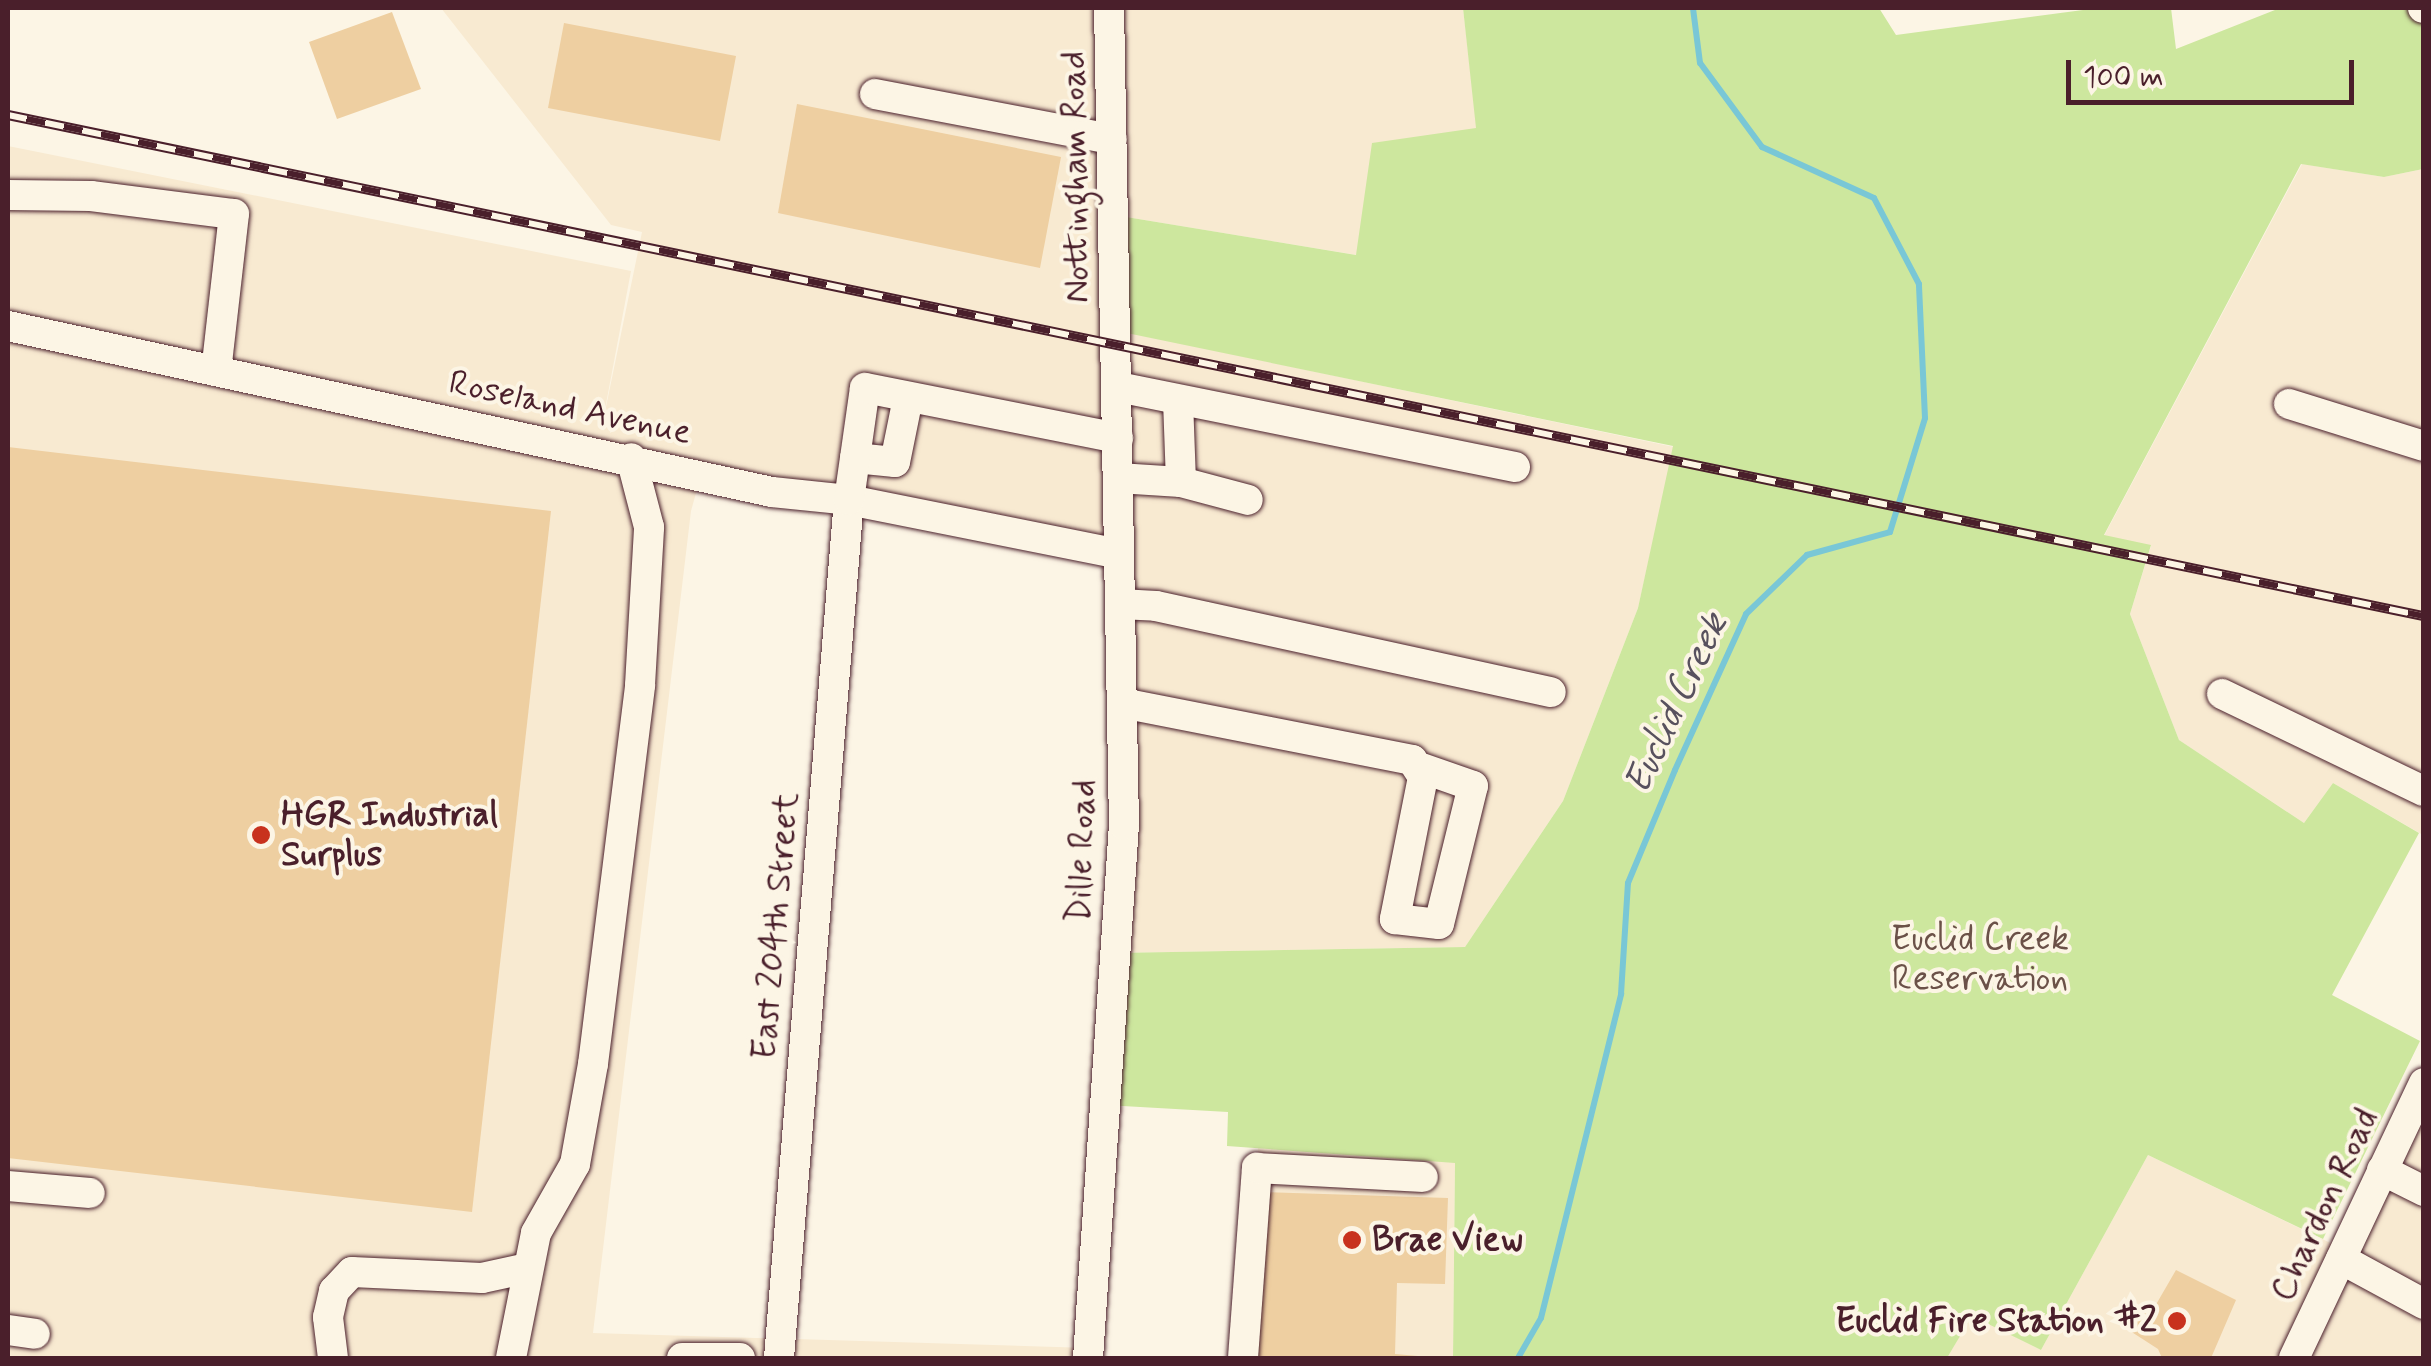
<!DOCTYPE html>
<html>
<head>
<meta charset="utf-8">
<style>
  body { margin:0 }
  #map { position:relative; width:2431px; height:1366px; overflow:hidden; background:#fcf5e5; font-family:Mynerve,sans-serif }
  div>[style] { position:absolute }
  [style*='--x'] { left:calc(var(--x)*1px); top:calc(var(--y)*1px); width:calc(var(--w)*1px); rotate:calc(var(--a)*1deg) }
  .built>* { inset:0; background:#f8ead1 }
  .green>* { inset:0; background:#cde79e }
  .stream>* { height:6px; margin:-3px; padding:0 3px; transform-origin:3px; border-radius:3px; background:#79c7d6 }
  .building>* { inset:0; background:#eecfa1 }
  .roads { filter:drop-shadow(0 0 2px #4a1f2b) drop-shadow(0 0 2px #4a1f2b) }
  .minor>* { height:30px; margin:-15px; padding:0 15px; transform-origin:15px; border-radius:15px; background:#fcf5e5 }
  .rail>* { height:10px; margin-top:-5px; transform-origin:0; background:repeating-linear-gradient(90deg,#fcf5e5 0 19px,#4a1f2b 0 38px); box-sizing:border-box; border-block:2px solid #4a1f2b }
  .dots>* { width:28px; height:28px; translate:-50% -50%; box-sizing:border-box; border:5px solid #fcf5e5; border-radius:50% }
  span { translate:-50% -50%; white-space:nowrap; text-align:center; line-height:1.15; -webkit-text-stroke:8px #fcf5e5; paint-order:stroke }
  .street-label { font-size:35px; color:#4a1f2b }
  .poi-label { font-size:35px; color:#4a1f2b; font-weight:700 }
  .left { translate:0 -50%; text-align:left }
  .right { translate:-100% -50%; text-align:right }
  .park-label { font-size:35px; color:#6b5148 }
  .water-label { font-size:38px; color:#58515e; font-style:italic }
  .frame { position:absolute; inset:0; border:10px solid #4a1f2b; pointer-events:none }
  .scale { position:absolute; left:2066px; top:60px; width:288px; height:45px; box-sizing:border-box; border:5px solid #4a1f2b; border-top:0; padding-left:12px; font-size:30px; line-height:35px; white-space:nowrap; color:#4a1f2b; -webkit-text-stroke:8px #fcf5e5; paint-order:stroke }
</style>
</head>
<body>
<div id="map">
  <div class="built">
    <div style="clip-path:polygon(441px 8px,1463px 8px,1477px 129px,1357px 255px,1114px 215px,1117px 330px,1674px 447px,1638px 608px,1563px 801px,1465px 947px,1115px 953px,1119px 554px,701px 475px,691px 511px,593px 1333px,1089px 1348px,1088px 1358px,8px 1358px,8px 146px,631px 271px,600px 436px,642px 232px,611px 225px)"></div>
    <div style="clip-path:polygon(2302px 164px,2384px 177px,2423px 169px,2423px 835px,2333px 783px,2304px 823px,2179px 740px,2130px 614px,2151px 546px,2104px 536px)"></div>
    <div style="clip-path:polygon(2423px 1083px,2423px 1358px,1947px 1358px,1972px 1315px,2041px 1350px,2148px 1155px,2345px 1250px)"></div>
    <div style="clip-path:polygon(1258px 1148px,1455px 1162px,1453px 1358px,1243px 1358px)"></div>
  </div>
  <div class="green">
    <div style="clip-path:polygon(1463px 8px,1879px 8px,1896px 35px,2098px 8px,2171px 8px,2176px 49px,2280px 8px,2423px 8px,2423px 169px,2384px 177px,2301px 164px,2104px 535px,2151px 545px,2130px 614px,2179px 740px,2304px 823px,2333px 783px,2419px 833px,2332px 995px,2420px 1041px,2323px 1239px,2148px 1155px,2041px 1350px,1972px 1316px,1947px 1358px,1453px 1358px,1455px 1163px,1227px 1146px,1228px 1112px,1105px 1105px,1115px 953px,1465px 947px,1563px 801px,1638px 608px,1673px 446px,1117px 331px,1114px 215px,1356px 255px,1372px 143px,1476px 128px)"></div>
  </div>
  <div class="stream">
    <div style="--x:1518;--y:1358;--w:46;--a:-60.1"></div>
    <div style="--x:1541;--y:1318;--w:334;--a:-76.1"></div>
    <div style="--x:1621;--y:994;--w:111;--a:-86.4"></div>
    <div style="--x:1628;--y:883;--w:122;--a:-67.4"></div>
    <div style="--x:1675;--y:770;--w:171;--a:-65.5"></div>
    <div style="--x:1746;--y:614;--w:85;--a:-44"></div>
    <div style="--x:1807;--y:555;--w:86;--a:-15.5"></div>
    <div style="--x:1890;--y:532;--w:119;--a:-72.9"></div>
    <div style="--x:1925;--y:418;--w:134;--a:-92.6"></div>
    <div style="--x:1919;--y:284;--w:97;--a:-117.6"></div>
    <div style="--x:1874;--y:198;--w:123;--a:-155.5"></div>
    <div style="--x:1762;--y:147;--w:104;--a:-126.4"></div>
    <div style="--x:1700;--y:63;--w:55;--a:-97.3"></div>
  </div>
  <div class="building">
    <div style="clip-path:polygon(392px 12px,421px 89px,337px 119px,309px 42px)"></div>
    <div style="clip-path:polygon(564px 23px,736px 56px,720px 141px,548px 108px)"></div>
    <div style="clip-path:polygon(797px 104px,1061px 157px,1040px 268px,778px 213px)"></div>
    <div style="clip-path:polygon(8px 447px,551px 511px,472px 1212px,8px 1158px)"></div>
    <div style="clip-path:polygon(1259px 1192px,1448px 1198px,1445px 1284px,1397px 1283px,1395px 1354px,1441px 1358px,1254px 1358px)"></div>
    <div style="clip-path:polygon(2176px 1270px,2236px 1300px,2211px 1358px,2162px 1358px,2158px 1349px,2127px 1329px,2126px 1314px,2142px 1304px,2154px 1308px)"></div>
  </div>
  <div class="roads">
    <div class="minor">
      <div style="--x:2423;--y:8;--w:1;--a:0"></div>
      <div style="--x:875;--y:94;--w:241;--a:10.8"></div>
      <div style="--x:8;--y:195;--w:83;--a:0.7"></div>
      <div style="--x:91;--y:196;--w:144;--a:7.2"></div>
      <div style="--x:234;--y:214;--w:158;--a:96.5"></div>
      <div style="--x:8;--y:326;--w:782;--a:12.26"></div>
      <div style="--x:772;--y:492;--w:77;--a:5.9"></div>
      <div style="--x:849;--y:500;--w:275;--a:11.3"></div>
      <div style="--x:1118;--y:387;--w:405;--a:11.4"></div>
      <div style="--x:2289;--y:404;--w:141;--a:17.3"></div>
      <div style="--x:855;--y:458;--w:40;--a:5.7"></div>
      <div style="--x:895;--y:462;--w:65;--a:-78.5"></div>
      <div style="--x:1118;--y:478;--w:63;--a:3.6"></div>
      <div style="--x:1181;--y:482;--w:81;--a:-92.1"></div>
      <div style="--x:1181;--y:482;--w:69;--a:15"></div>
      <div style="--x:1120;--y:604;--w:36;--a:3"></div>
      <div style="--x:1156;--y:606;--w:404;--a:12.3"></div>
      <div style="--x:2222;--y:694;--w:224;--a:25.7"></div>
      <div style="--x:1122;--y:703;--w:296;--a:11.1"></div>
      <div style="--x:1412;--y:760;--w:20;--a:57"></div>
      <div style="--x:1423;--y:777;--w:145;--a:101.2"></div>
      <div style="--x:1395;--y:919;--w:44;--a:6.5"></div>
      <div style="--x:1439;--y:924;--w:142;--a:-76.2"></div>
      <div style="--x:1473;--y:786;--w:54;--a:-160.6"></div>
      <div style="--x:2382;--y:1170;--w:47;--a:26.6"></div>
      <div style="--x:8;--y:1186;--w:82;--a:4.9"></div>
      <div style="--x:2341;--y:1259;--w:94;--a:28.5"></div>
      <div style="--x:8;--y:1330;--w:27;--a:8"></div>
      <div style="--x:333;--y:1358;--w:41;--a:-97"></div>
      <div style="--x:328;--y:1317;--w:27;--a:-77"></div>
      <div style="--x:334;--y:1291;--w:26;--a:-47"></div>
      <div style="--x:352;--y:1272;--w:130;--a:2.6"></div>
      <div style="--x:482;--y:1278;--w:47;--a:-12.3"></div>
      <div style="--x:511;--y:1358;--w:127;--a:-78.7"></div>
      <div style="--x:536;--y:1233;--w:79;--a:-60.5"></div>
      <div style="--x:575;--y:1164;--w:102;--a:-79.8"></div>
      <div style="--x:593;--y:1064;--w:382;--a:-82.9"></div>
      <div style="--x:640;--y:685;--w:158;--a:-86.7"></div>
      <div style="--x:649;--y:527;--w:71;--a:-104.6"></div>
      <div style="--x:682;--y:1358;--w:58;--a:0"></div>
      <div style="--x:779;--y:1358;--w:861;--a:-85.34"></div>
      <div style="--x:849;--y:500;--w:113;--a:-81.9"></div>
      <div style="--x:865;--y:388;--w:258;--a:11.2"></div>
      <div style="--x:1088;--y:1358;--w:534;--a:-86.14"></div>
      <div style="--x:1124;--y:825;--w:817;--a:-91.05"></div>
      <div style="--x:1243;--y:1358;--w:191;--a:-85.8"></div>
      <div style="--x:1257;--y:1168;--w:166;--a:3.1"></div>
      <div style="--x:2294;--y:1358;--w:304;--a:-64.7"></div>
    </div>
  </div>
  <div class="rail">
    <div style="--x:8;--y:115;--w:2467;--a:11.72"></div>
  </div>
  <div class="dots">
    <div style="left:261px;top:835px;background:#c8321e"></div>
    <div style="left:1352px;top:1240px;background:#c8321e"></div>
    <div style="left:2177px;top:1321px;background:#c8321e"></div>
  </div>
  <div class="street-label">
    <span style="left:1076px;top:177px;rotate:-91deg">Nottingham Road</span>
    <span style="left:570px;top:408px;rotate:12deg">Roseland Avenue</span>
    <span style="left:1082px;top:851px;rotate:-88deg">Dille Road</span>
    <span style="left:776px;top:926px;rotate:-85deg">East 204th Street</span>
    <span style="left:2325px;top:1205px;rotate:-65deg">Chardon Road</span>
  </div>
  <div class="poi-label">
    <span class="left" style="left:281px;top:835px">HGR Industrial<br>Surplus</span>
    <span class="left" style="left:1372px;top:1240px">Brae View</span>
    <span class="right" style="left:2157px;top:1321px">Euclid Fire Station #2</span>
  </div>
  <div class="park-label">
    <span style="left:1980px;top:959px">Euclid Creek<br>Reservation</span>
  </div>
  <div class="water-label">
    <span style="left:1677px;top:704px;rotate:-65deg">Euclid Creek</span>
  </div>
  <div class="frame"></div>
  <div class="scale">100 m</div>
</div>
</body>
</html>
